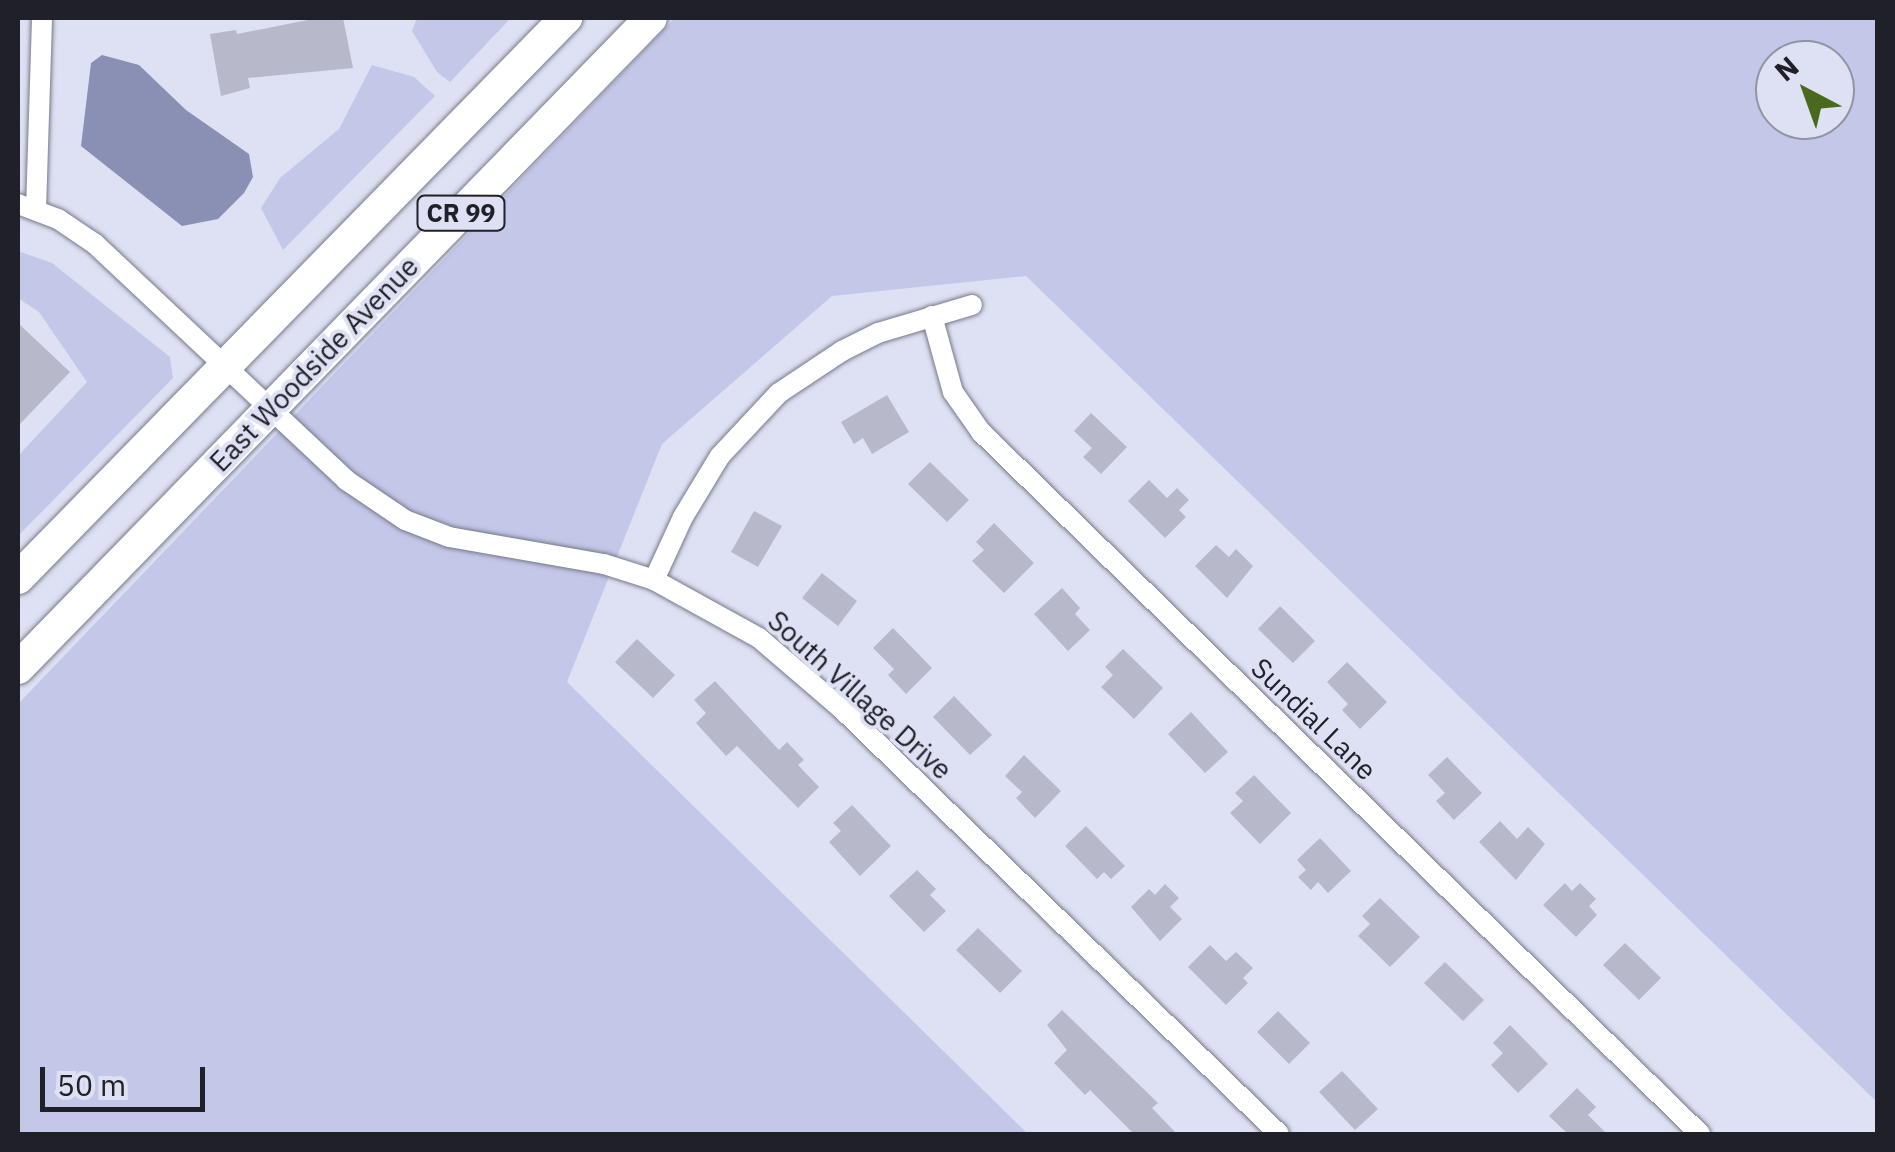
<!DOCTYPE html>
<html>
<head>
<meta charset="utf-8">
<style>
  body { margin:0 }
  #map { position:relative; width:1895px; height:1152px; overflow:hidden; background:#dee1f3; font-family:"IBM Plex Sans",sans-serif }
  div>[style] { position:absolute }
  [style*='--x'] { left:calc(var(--x)*1px); top:calc(var(--y)*1px); width:calc(var(--w)*1px); rotate:calc(var(--a)*1deg) }
  .green>* { inset:0; background:#c3c7e8 }
  .water>* { inset:0; background:#8a8fb4 }
  .building>* { inset:0; background:#b7b9cb }
  .roads { filter:drop-shadow(0 0 2px #767989) drop-shadow(0 0 2px #767989) }
  .street>* { height:20px; margin:-10px; padding:0 10px; transform-origin:10px; border-radius:10px; background:#fff }
  .primary>* { height:32px; margin:-16px; padding:0 16px; transform-origin:16px; border-radius:16px; background:#fff }
  span { translate:-50% -50%; white-space:nowrap; text-align:center; line-height:1.15; -webkit-text-stroke:8px #dee1f3; paint-order:stroke }
  .shield-label span { padding:2px 8px; background:#dee1f3; border:2px solid; border-radius:8px; -webkit-text-stroke-width:0 }
  .shield-label { font-size:25px; color:#202128; font-weight:700 }
  .street-label { font-size:28px; color:#202128 }
  .frame { position:absolute; inset:0; border:20px solid #202128; pointer-events:none }
  .north { position:absolute; left:1755px; top:40px; width:100px; height:100px; box-sizing:border-box; background:#dee1f3; border:2px solid #9294a2; border-radius:50%; rotate:319deg; font-size:28px; font-weight:700; line-height:40px; text-align:center; color:#202128 }
  .north::after { content:''; display:block; margin:auto; width:35px; height:45px; background:#49691e; clip-path:polygon(50% 0,100% 100%,50% 72%,0 100%) }
  .scale { position:absolute; left:40px; top:1067px; width:165px; height:45px; box-sizing:border-box; border:5px solid #202128; border-top:0; padding-left:12px; font-size:30px; line-height:35px; white-space:nowrap; color:#202128; -webkit-text-stroke:8px #dee1f3; paint-order:stroke }
</style>
</head>
<body>
<div id="map">
  <div class="green">
    <div style="clip-path:polygon(417px 18px,511px 18px,450px 82px,437px 72px,412px 31px)"></div>
    <div style="clip-path:polygon(evenodd,675px 18px,1877px 18px,1877px 1102px,1026px 276px,832px 296px,662px 444px,567px 682px,1028px 1134px,18px 1134px,18px 704px,675px 18px,1775px 60px,1835px 60px,1835px 120px,1775px 120px,1775px 60px)"></div>
    <div style="clip-path:polygon(372px 65px,414px 77px,435px 96px,283px 250px,261px 208px,280px 178px,339px 129px)"></div>
    <div style="clip-path:polygon(18px 251px,52px 263px,170px 357px,173px 378px,18px 536px,18px 456px,87px 382px,39px 312px,18px 298px)"></div>
  </div>
  <div class="water">
    <div style="clip-path:polygon(102px 55px,139px 65px,186px 110px,249px 154px,253px 177px,244px 193px,218px 219px,182px 226px,81px 146px,91px 63px)"></div>
  </div>
  <div class="building">
    <div style="clip-path:polygon(318px 18px,343px 18px,353px 68px,248px 78px,250px 88px,221px 96px,210px 34px,236px 30px,237px 34px)"></div>
    <div style="clip-path:polygon(18px 323px,70px 372px,18px 426px)"></div>
    <div style="clip-path:polygon(887px 395px,909px 432px,872px 454px,863px 438px,854px 444px,841px 422px)"></div>
    <div style="clip-path:polygon(1091px 413px,1127px 447px,1101px 474px,1083px 457px,1092px 448px,1074px 431px)"></div>
    <div style="clip-path:polygon(930px 462px,969px 500px,947px 522px,908px 484px)"></div>
    <div style="clip-path:polygon(1149px 480px,1167px 498px,1177px 488px,1189px 500px,1179px 510px,1186px 517px,1165px 538px,1128px 501px)"></div>
    <div style="clip-path:polygon(754px 511px,782px 526px,758px 567px,731px 552px)"></div>
    <div style="clip-path:polygon(994px 523px,1034px 563px,1004px 593px,972px 561px,984px 550px,976px 542px)"></div>
    <div style="clip-path:polygon(1216px 545px,1229px 557px,1236px 549px,1253px 566px,1227px 598px,1195px 566px)"></div>
    <div style="clip-path:polygon(822px 573px,857px 601px,838px 626px,802px 598px)"></div>
    <div style="clip-path:polygon(1062px 588px,1080px 608px,1075px 614px,1090px 630px,1068px 651px,1034px 614px)"></div>
    <div style="clip-path:polygon(1280px 606px,1315px 641px,1293px 663px,1258px 629px)"></div>
    <div style="clip-path:polygon(893px 628px,932px 668px,906px 694px,888px 675px,894px 669px,873px 648px)"></div>
    <div style="clip-path:polygon(637px 639px,675px 675px,653px 698px,615px 662px)"></div>
    <div style="clip-path:polygon(1123px 649px,1163px 688px,1134px 719px,1101px 687px,1113px 675px,1105px 667px)"></div>
    <div style="clip-path:polygon(1347px 662px,1387px 702px,1360px 729px,1342px 710px,1348px 704px,1327px 682px)"></div>
    <div style="clip-path:polygon(715px 681px,779px 750px,787px 742px,804px 760px,798px 765px,819px 787px,798px 808px,737px 746px,726px 756px,696px 723px,706px 713px,694px 700px)"></div>
    <div style="clip-path:polygon(954px 696px,992px 735px,970px 755px,933px 717px)"></div>
    <div style="clip-path:polygon(1191px 712px,1228px 752px,1205px 773px,1168px 734px)"></div>
    <div style="clip-path:polygon(1024px 755px,1061px 791px,1035px 818px,1016px 798px,1022px 792px,1005px 776px)"></div>
    <div style="clip-path:polygon(1447px 757px,1482px 793px,1454px 820px,1436px 801px,1445px 793px,1428px 775px)"></div>
    <div style="clip-path:polygon(1254px 775px,1291px 813px,1260px 844px,1230px 813px,1243px 801px,1235px 793px)"></div>
    <div style="clip-path:polygon(852px 805px,891px 846px,860px 876px,829px 842px,841px 831px,833px 823px)"></div>
    <div style="clip-path:polygon(1500px 821px,1517px 839px,1528px 827px,1545px 844px,1516px 880px,1479px 842px)"></div>
    <div style="clip-path:polygon(1086px 826px,1125px 866px,1111px 879px,1104px 872px,1097px 879px,1065px 846px)"></div>
    <div style="clip-path:polygon(1320px 838px,1351px 871px,1328px 893px,1318px 882px,1311px 890px,1298px 877px,1306px 870px,1297px 860px)"></div>
    <div style="clip-path:polygon(917px 870px,936px 889px,930px 895px,946px 911px,924px 932px,889px 896px)"></div>
    <div style="clip-path:polygon(1565px 883px,1572px 891px,1580px 883px,1596px 899px,1589px 906px,1597px 915px,1576px 937px,1543px 905px)"></div>
    <div style="clip-path:polygon(1165px 884px,1179px 898px,1170px 907px,1182px 919px,1160px 941px,1131px 907px,1149px 889px,1155px 895px)"></div>
    <div style="clip-path:polygon(1380px 898px,1420px 937px,1390px 967px,1358px 936px,1370px 924px,1362px 916px)"></div>
    <div style="clip-path:polygon(978px 928px,1022px 971px,1000px 993px,956px 950px)"></div>
    <div style="clip-path:polygon(1625px 943px,1661px 978px,1639px 1000px,1603px 965px)"></div>
    <div style="clip-path:polygon(1210px 945px,1226px 961px,1236px 952px,1253px 968px,1243px 978px,1248px 983px,1226px 1005px,1188px 967px)"></div>
    <div style="clip-path:polygon(1445px 962px,1484px 1000px,1463px 1021px,1424px 983px)"></div>
    <div style="clip-path:polygon(1062px 1010px,1158px 1103px,1152px 1108px,1177px 1134px,1134px 1134px,1090px 1090px,1085px 1095px,1054px 1063px,1067px 1050px,1047px 1025px)"></div>
    <div style="clip-path:polygon(1278px 1011px,1310px 1043px,1289px 1064px,1257px 1032px)"></div>
    <div style="clip-path:polygon(1510px 1025px,1548px 1064px,1518px 1093px,1491px 1065px,1503px 1053px,1493px 1043px)"></div>
    <div style="clip-path:polygon(1342px 1071px,1378px 1109px,1355px 1130px,1319px 1092px)"></div>
    <div style="clip-path:polygon(1577px 1088px,1596px 1107px,1588px 1115px,1607px 1134px,1568px 1134px,1549px 1116px)"></div>
  </div>
  <div class="roads">
    <div class="street">
      <div style="--x:18;--y:204;--w:43;--a:20.6"></div>
      <div style="--x:58;--y:219;--w:45;--a:34"></div>
      <div style="--x:95;--y:244;--w:345;--a:43.2"></div>
      <div style="--x:346;--y:480;--w:71;--a:34.1"></div>
      <div style="--x:405;--y:520;--w:47;--a:21.1"></div>
      <div style="--x:449;--y:537;--w:157;--a:9.9"></div>
      <div style="--x:604;--y:564;--w:52;--a:17.7"></div>
      <div style="--x:654;--y:580;--w:120;--a:28.9"></div>
      <div style="--x:759;--y:638;--w:111;--a:40.6"></div>
      <div style="--x:843;--y:710;--w:608;--a:44.2"></div>
      <div style="--x:36;--y:210;--w:192;--a:-88.2"></div>
      <div style="--x:932;--y:316;--w:79;--a:74.6"></div>
      <div style="--x:953;--y:392;--w:49;--a:55"></div>
      <div style="--x:981;--y:432;--w:1005;--a:44.31"></div>
      <div style="--x:654;--y:580;--w:69;--a:-65.3"></div>
      <div style="--x:683;--y:517;--w:71;--a:-58.8"></div>
      <div style="--x:720;--y:456;--w:86;--a:-46.9"></div>
      <div style="--x:779;--y:393;--w:76;--a:-33.7"></div>
      <div style="--x:842;--y:351;--w:40;--a:-26.6"></div>
      <div style="--x:878;--y:333;--w:98;--a:-16.6"></div>
    </div>
    <div class="primary">
      <div style="--x:18;--y:578;--w:784;--a:-45.62"></div>
      <div style="--x:18;--y:668;--w:907;--a:-45.76"></div>
    </div>
  </div>
  <div class="shield-label">
    <span style="left:461px;top:213px">CR 99</span>
  </div>
  <div class="street-label">
    <span style="left:314px;top:364px;rotate:-46deg">East Woodside Avenue</span>
    <span style="left:860px;top:695px;rotate:42deg">South Village Drive</span>
    <span style="left:1314px;top:719px;rotate:44deg">Sundial Lane</span>
  </div>
  <div class="frame"></div>
  <div class="north">N</div>
  <div class="scale">50 m</div>
</div>
</body>
</html>
